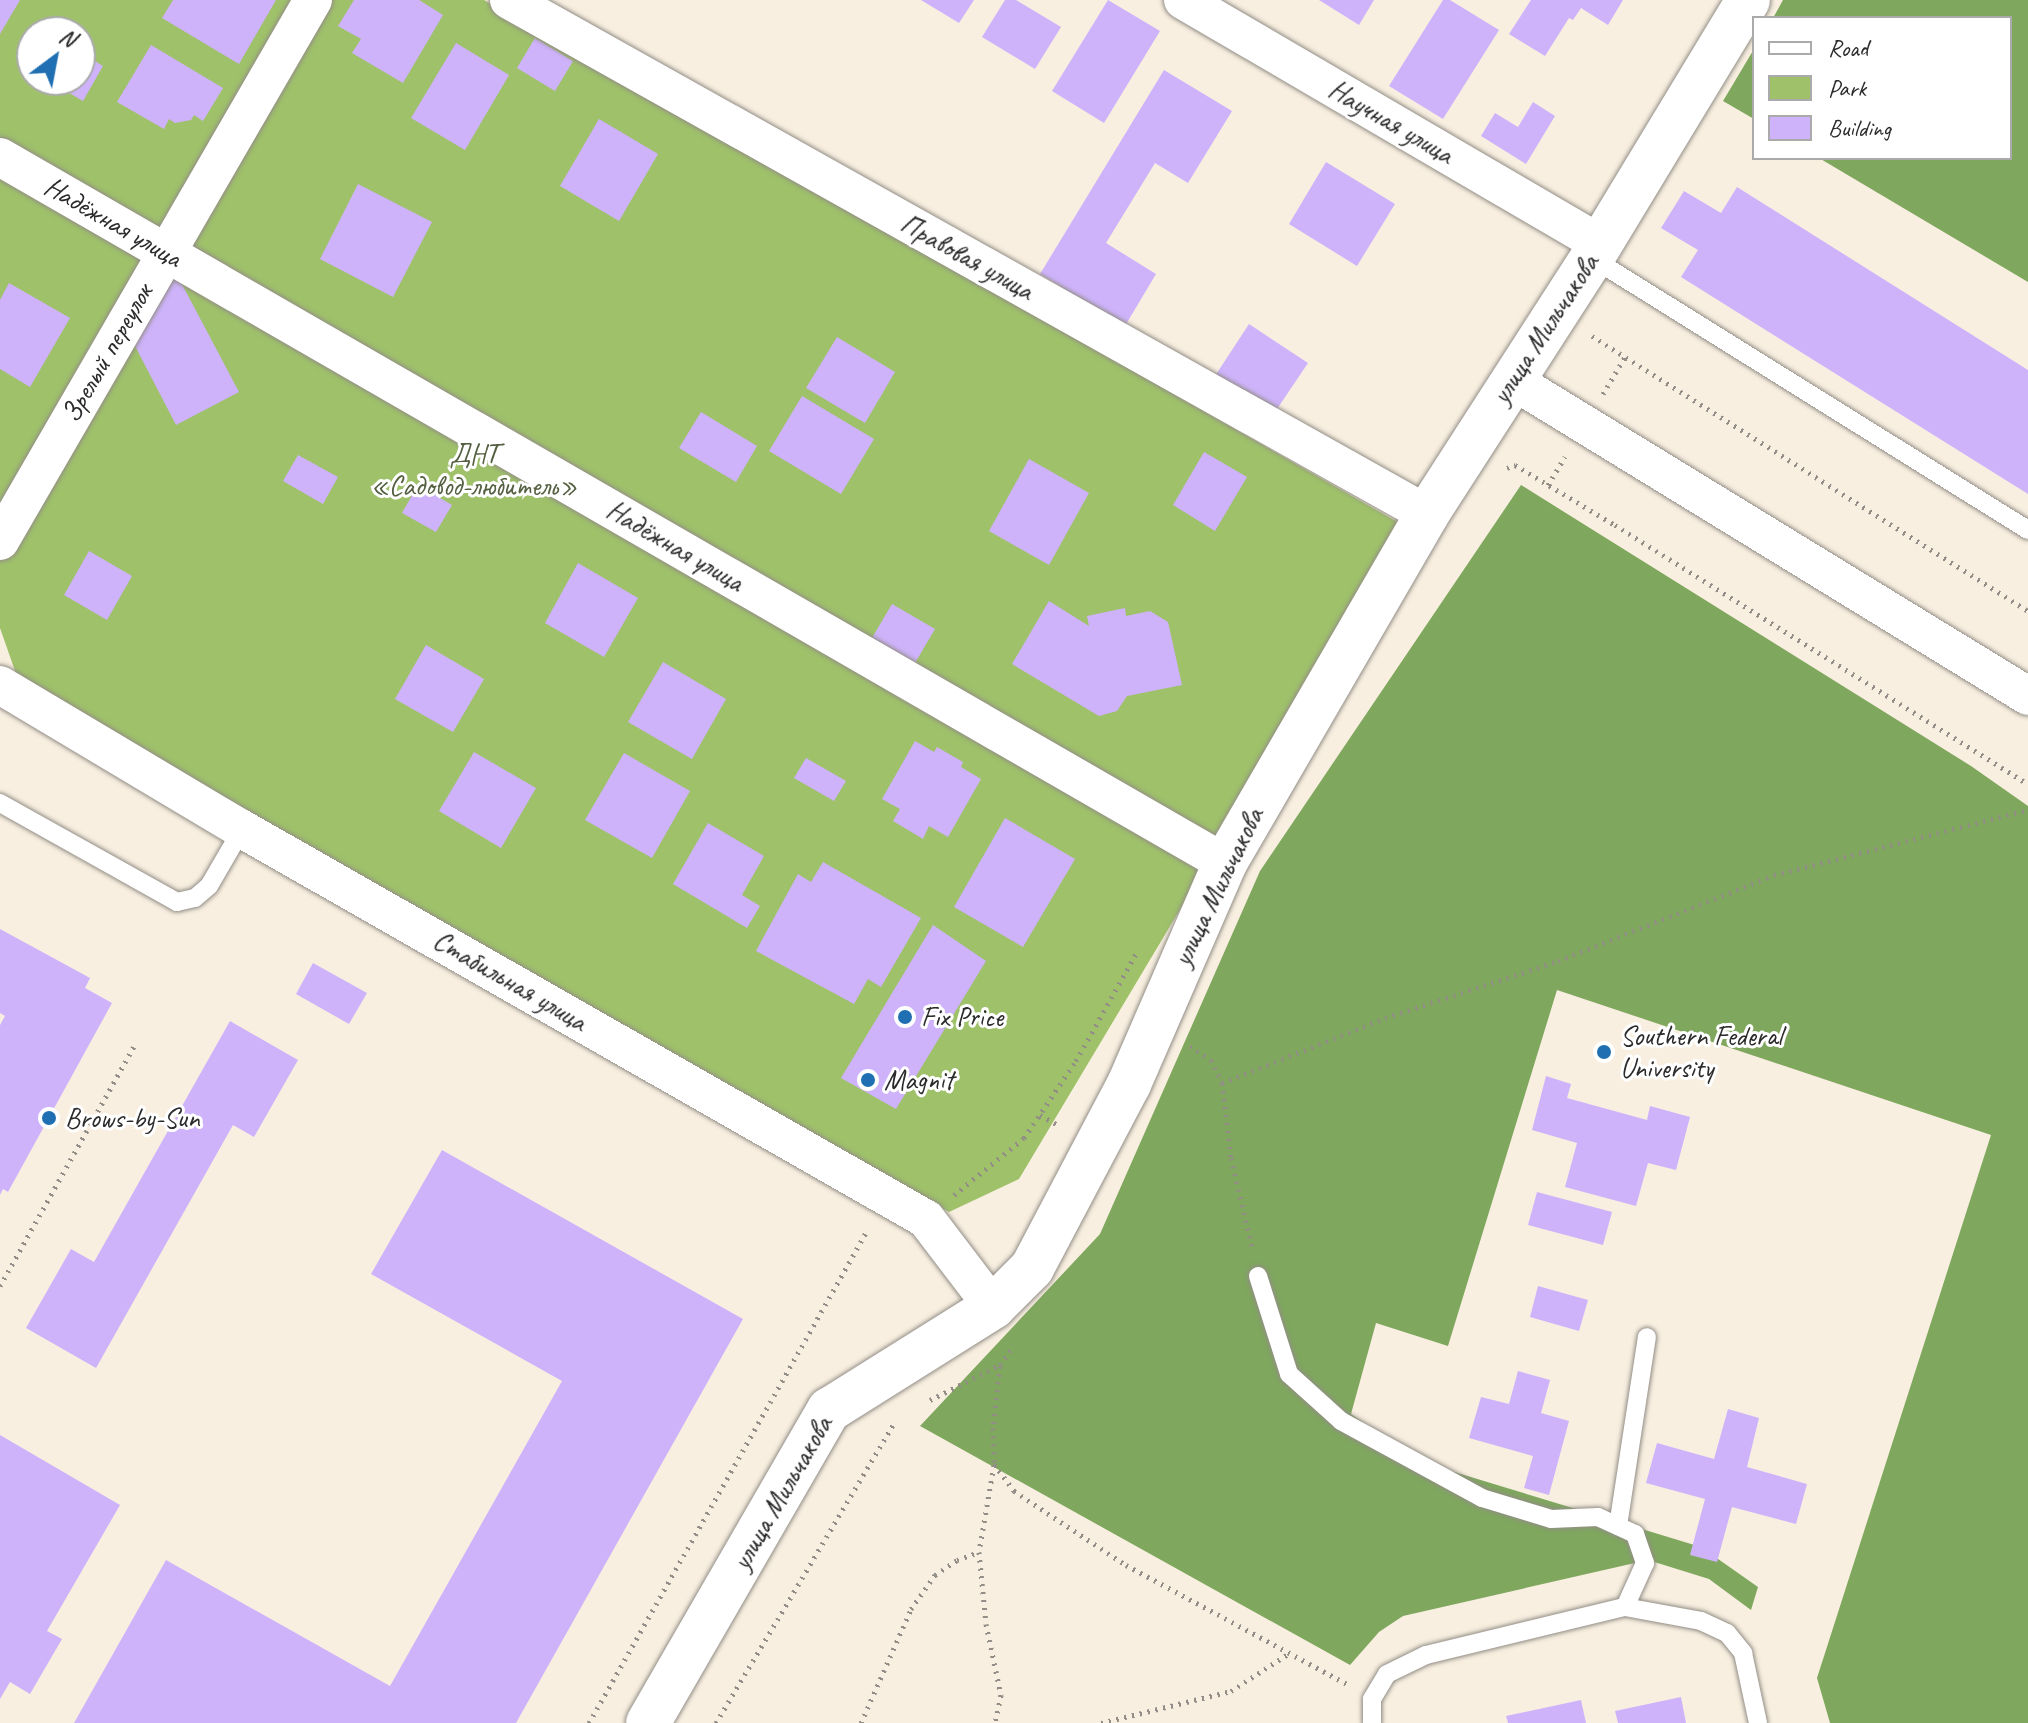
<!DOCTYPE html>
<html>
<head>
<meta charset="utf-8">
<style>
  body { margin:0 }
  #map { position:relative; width:2028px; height:1723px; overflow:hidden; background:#f8efe0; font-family:Caveat,sans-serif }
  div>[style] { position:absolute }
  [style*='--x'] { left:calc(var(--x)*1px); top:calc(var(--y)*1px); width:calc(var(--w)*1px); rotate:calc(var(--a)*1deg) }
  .green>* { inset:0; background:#9fc16a }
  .forest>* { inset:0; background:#7fa75e }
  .building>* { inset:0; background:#ceb3fb }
  .path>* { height:5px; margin-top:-2.5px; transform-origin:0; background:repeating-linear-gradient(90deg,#928d86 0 2px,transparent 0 8px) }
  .roads { filter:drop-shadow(0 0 2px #928d86) drop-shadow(0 0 2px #928d86) }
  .service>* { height:18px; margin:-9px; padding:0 9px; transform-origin:9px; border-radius:9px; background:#fff }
  .minor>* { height:38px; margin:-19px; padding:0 19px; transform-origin:19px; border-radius:19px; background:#fff }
  .tertiary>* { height:44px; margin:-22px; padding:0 22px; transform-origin:22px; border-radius:22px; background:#fff }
  .dots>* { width:22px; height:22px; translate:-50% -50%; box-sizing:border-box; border:4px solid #fff; border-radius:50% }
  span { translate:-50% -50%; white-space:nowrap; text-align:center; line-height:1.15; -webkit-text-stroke:6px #fff; paint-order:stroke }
  .street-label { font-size:28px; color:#2b2b2b }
  .park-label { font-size:28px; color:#546041 }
  .poi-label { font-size:28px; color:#2b2b2b }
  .left { translate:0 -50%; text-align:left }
  .legend { position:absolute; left:1752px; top:16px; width:260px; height:144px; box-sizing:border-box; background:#fff; border:2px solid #aaa; margin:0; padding:10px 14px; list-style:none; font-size:24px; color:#2b2b2b }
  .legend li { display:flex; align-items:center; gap:16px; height:40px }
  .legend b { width:40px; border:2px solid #aaa }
  .north { position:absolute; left:16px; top:16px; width:80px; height:80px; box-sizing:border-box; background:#fff; border:2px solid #aaa; border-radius:50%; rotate:32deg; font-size:22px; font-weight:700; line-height:32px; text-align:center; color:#2b2b2b }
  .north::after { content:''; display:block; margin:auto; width:28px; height:36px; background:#1f6fb2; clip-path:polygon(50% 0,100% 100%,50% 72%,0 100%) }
</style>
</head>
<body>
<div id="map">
  <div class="green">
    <div style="clip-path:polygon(evenodd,0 0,484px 0,1408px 528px,1019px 1179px,949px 1212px,21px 688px,0 628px,0 0,32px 32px,80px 32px,80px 80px,32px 80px,32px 32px)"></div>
  </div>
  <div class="forest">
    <div style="clip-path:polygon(1783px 0,2028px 0,2028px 282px,1819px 158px,2010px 158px,2010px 18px,1773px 18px)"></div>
    <div style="clip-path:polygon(1754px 49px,1754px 119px,1723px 101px)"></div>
    <div style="clip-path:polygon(1521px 485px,1971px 766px,2028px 806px,2028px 1723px,1830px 1723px,1817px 1678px,1991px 1135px,1557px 990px,1448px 1346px,1376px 1323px,1351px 1414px,1418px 1461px,1701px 1547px,1758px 1587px,1751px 1610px,1709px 1579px,1648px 1560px,1403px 1616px,1379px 1632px,1350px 1665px,920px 1426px,1100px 1234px,1260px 871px)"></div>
  </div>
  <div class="building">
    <div style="clip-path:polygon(0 0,20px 0,0 34px)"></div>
    <div style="clip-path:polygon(173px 0,276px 0,239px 64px,162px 18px)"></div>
    <div style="clip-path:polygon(354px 0,419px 0,443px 15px,403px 83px,352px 53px,361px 39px,338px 26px)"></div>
    <div style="clip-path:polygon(921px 0,974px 0,959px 23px)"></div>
    <div style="clip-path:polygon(1005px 0,1016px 0,1061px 27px,1035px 69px,982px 37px)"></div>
    <div style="clip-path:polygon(1108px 0,1160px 31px,1104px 123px,1052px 91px)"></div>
    <div style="clip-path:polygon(1319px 0,1374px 0,1359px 25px)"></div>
    <div style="clip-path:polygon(1443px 0,1450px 0,1499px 30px,1443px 119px,1389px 86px)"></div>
    <div style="clip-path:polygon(1531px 0,1623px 0,1608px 25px,1581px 8px,1573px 20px,1569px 18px,1545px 56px,1509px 34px)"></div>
    <div style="clip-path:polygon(535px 38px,573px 61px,555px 91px,517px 68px)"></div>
    <div style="clip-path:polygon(456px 43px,509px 75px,465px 150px,411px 118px)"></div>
    <div style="clip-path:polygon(151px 45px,223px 88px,203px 121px,194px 115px,191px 120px,175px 123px,169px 119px,164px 129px,117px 102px)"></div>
    <div style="clip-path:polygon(80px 52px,103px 66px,83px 101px,47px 80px,80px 80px)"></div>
    <div style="clip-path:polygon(1164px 70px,1232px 111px,1188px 183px,1155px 163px,1106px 243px,1156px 274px,1125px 326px,1040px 274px)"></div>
    <div style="clip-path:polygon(1533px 102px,1555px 116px,1526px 164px,1481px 136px,1495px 113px,1518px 127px)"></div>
    <div style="clip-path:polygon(599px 119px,658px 154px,619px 221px,560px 186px)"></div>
    <div style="clip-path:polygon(1326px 162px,1395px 204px,1357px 266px,1289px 224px)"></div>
    <div style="clip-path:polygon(358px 184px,432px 222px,393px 297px,320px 259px)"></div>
    <div style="clip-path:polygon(1737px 187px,2028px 370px,2028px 494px,1681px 277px,1698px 250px,1661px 228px,1684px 191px,1721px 213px)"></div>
    <div style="clip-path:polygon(175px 271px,239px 392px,176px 425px,133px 342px)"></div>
    <div style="clip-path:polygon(9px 283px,70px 318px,30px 387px,0 369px,0 300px)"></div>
    <div style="clip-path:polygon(1249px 324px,1308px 363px,1271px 418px,1213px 379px)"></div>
    <div style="clip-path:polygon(837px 337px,895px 372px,865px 423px,806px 388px)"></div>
    <div style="clip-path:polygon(802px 396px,874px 439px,841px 494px,769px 451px)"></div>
    <div style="clip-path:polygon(701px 412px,757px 446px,736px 482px,679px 448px)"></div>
    <div style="clip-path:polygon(1204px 452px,1247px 477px,1215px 531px,1173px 505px)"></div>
    <div style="clip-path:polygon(298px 455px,338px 477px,323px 504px,283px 481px)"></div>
    <div style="clip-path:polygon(1029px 459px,1089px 493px,1049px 565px,989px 531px)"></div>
    <div style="clip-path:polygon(418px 485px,452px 505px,436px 532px,402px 513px)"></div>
    <div style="clip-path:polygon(89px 551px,132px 576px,107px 620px,64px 595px)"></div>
    <div style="clip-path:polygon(578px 563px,638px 598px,604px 657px,545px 623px)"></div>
    <div style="clip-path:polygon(1049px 601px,1089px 626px,1087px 616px,1125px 608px,1126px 616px,1150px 611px,1168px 622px,1182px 685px,1127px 696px,1117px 711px,1099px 716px,1012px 664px)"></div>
    <div style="clip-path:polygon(892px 604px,935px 629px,912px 668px,869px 643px)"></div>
    <div style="clip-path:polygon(426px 645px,484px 679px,453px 732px,395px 699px)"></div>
    <div style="clip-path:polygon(663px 662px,726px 699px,692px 759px,628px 722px)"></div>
    <div style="clip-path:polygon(915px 741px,934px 752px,937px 747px,963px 762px,961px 767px,981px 779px,948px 837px,929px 826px,923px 839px,893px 821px,900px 809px,882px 799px)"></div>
    <div style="clip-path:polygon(474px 752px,536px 788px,501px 848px,439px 811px)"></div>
    <div style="clip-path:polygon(624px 753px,690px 791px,652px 858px,585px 820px)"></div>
    <div style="clip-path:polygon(806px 758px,846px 781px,834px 801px,794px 778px)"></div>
    <div style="clip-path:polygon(1005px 818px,1075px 859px,1023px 947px,954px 907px)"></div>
    <div style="clip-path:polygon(708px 823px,764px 856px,742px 895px,760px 906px,747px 928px,673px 884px)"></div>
    <div style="clip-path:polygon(823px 862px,921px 918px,881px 987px,868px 979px,854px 1004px,756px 951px,798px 874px,811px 882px)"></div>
    <div style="clip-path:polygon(933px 925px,986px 961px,896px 1109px,841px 1078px)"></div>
    <div style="clip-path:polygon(0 929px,90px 978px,85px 988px,112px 1003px,8px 1192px,3px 1189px,0 1195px,0 1025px,5px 1016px,0 1013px)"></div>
    <div style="clip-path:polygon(313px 963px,367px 993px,349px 1024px,296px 994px)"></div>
    <div style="clip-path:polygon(230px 1021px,298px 1060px,254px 1137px,233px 1125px,96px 1368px,26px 1328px,71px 1249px,94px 1262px)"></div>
    <div style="clip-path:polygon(1546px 1076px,1571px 1084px,1567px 1098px,1647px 1120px,1650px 1106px,1690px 1117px,1676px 1170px,1648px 1163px,1636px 1206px,1565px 1187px,1577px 1143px,1532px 1130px)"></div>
    <div style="clip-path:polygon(442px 1150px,743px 1319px,516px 1723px,74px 1723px,166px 1560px,390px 1686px,562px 1381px,371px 1274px)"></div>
    <div style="clip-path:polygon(1537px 1192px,1612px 1212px,1603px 1245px,1528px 1225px)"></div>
    <div style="clip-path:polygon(1538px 1286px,1588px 1300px,1579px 1331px,1530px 1317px)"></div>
    <div style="clip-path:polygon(1518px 1371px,1550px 1380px,1541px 1413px,1569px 1421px,1549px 1495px,1524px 1488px,1533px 1456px,1469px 1438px,1481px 1397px,1509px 1404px)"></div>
    <div style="clip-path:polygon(1728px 1409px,1759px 1418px,1747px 1467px,1807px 1484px,1796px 1524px,1732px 1507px,1717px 1562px,1690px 1555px,1705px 1499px,1646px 1483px,1657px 1443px,1714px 1459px)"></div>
    <div style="clip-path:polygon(0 1435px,120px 1505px,47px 1631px,62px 1639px,30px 1694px,10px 1682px,0 1699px)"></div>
    <div style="clip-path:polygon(1681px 1697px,1686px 1723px,1618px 1723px,1615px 1711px)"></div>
    <div style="clip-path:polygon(1581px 1700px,1586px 1723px,1508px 1723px,1506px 1716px)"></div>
  </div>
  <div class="path">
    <div style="--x:1592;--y:336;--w:515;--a:32.24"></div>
    <div style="--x:1603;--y:394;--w:43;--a:-59.3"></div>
    <div style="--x:1507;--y:468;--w:9;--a:-21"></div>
    <div style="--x:1515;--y:465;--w:117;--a:31"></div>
    <div style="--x:1615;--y:525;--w:487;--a:32.1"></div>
    <div style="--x:1548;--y:485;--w:33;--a:-59"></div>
    <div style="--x:1190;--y:1046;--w:25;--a:34"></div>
    <div style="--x:1211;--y:1060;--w:25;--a:64"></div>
    <div style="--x:1222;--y:1083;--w:76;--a:83.2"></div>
    <div style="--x:1231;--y:1158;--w:96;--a:76.7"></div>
    <div style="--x:1222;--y:1083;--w:175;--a:-21.7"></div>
    <div style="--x:1385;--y:1018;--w:182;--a:-18.2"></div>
    <div style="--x:1558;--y:961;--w:232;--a:-21.7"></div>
    <div style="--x:1774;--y:875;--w:262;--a:-14.4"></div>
    <div style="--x:1040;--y:1115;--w:23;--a:29"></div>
    <div style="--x:954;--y:1195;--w:90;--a:-39.2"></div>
    <div style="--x:1024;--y:1138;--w:93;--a:-56"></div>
    <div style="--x:1076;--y:1061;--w:127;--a:-60.8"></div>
    <div style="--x:0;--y:1286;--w:275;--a:-60.8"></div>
    <div style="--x:1000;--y:1366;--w:62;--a:96.4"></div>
    <div style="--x:993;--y:1428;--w:36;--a:88"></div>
    <div style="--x:994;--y:1464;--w:34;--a:53"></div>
    <div style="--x:1014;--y:1491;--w:134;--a:33.5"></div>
    <div style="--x:1126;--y:1565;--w:251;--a:28.3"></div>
    <div style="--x:930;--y:1400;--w:78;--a:-26.6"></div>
    <div style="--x:1000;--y:1365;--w:24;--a:-55"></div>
    <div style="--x:994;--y:1465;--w:88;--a:99.8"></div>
    <div style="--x:979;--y:1552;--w:72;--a:84.4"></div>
    <div style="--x:986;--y:1624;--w:73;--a:78.1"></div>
    <div style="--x:1001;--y:1695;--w:29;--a:102"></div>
    <div style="--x:589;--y:1723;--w:567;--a:-60.54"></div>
    <div style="--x:716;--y:1723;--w:351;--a:-59.3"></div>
    <div style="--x:861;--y:1723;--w:124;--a:-66.3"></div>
    <div style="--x:911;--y:1609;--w:42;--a:-54.8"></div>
    <div style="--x:935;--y:1575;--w:27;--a:-34"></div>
    <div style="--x:957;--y:1560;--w:23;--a:-20"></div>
    <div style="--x:1101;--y:1723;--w:134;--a:-13.8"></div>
    <div style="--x:1231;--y:1691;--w:72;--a:-33"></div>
  </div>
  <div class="roads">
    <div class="service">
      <div style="--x:1592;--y:258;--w:514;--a:31.96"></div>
      <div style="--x:0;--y:803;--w:203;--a:29.2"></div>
      <div style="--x:177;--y:902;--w:18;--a:-13"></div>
      <div style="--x:195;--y:898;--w:18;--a:-41"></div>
      <div style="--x:209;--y:886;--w:66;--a:-59.9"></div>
      <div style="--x:1258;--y:1276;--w:103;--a:72.4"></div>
      <div style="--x:1289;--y:1374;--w:70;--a:42.1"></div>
      <div style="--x:1341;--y:1421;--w:161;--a:28.6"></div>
      <div style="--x:1482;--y:1498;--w:72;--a:16.9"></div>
      <div style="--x:1551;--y:1519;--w:47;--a:-2.4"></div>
      <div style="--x:1598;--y:1517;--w:41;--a:24.7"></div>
      <div style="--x:1635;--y:1534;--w:31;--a:71"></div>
      <div style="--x:1645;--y:1563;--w:48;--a:114.4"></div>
      <div style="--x:1618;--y:1526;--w:191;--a:-81.3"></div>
      <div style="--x:1372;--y:1723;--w:24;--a:-90"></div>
      <div style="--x:1372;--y:1699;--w:29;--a:-59"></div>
      <div style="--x:1387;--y:1674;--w:43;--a:-26"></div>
      <div style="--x:1426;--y:1655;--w:205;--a:-13.6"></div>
      <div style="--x:1625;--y:1607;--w:77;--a:10.4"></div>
      <div style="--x:1701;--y:1621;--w:29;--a:25"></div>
      <div style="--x:1727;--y:1633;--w:26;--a:51"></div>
      <div style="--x:1743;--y:1653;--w:72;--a:77.9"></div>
    </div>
    <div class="minor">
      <div style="--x:509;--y:0;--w:1052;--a:29.25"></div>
      <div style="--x:1183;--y:0;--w:483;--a:30.3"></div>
      <div style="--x:0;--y:157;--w:1414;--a:29.96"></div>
      <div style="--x:1512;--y:380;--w:605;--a:31.48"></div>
      <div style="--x:0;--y:541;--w:625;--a:-59.95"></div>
      <div style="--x:0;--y:685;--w:282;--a:30.8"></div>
      <div style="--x:242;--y:829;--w:787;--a:29.69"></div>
      <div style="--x:926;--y:1219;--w:111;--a:52.7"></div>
    </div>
    <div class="tertiary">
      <div style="--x:648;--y:1723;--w:362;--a:-60"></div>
      <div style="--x:829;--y:1410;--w:194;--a:-32.1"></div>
      <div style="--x:993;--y:1307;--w:55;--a:-45"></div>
      <div style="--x:1032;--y:1268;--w:208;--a:-62.2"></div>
      <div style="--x:1129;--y:1084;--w:241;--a:-66.5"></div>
      <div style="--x:1225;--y:863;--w:403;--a:-59.9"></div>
      <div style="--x:1427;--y:514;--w:305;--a:-57.2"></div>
      <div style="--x:1592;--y:258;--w:301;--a:-58.8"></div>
    </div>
  </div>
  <div class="dots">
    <div style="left:905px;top:1017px;background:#1f6fb2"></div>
    <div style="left:1604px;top:1052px;background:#1f6fb2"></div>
    <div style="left:868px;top:1080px;background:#1f6fb2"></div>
    <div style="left:49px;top:1118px;background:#1f6fb2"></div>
  </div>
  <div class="street-label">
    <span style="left:1391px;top:122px;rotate:30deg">Научная улица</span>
    <span style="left:113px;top:222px;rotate:30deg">Надёжная улица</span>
    <span style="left:967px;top:257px;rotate:29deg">Правовая улица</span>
    <span style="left:1545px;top:329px;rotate:-57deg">улица Мильчакова</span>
    <span style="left:107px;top:353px;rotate:-60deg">Зрелый переулок</span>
    <span style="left:675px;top:546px;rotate:30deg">Надёжная улица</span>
    <span style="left:1218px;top:887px;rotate:-64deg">улица Мильчакова</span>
    <span style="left:510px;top:981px;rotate:30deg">Стабильная улица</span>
    <span style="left:782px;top:1493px;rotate:-60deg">улица Мильчакова</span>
  </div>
  <div class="park-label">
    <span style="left:474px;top:470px">ДНТ<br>«Садовод-любитель»</span>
  </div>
  <div class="poi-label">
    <span class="left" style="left:921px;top:1017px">Fix Price</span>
    <span class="left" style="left:1620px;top:1052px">Southern Federal<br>University</span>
    <span class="left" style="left:884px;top:1080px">Magnit</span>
    <span class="left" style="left:65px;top:1118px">Brows-by-Sun</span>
  </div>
  <ul class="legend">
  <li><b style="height:10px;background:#fff"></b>Road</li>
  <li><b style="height:22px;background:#9fc16a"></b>Park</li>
  <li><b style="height:22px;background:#ceb3fb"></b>Building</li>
  </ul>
  <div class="north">N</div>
</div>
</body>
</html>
